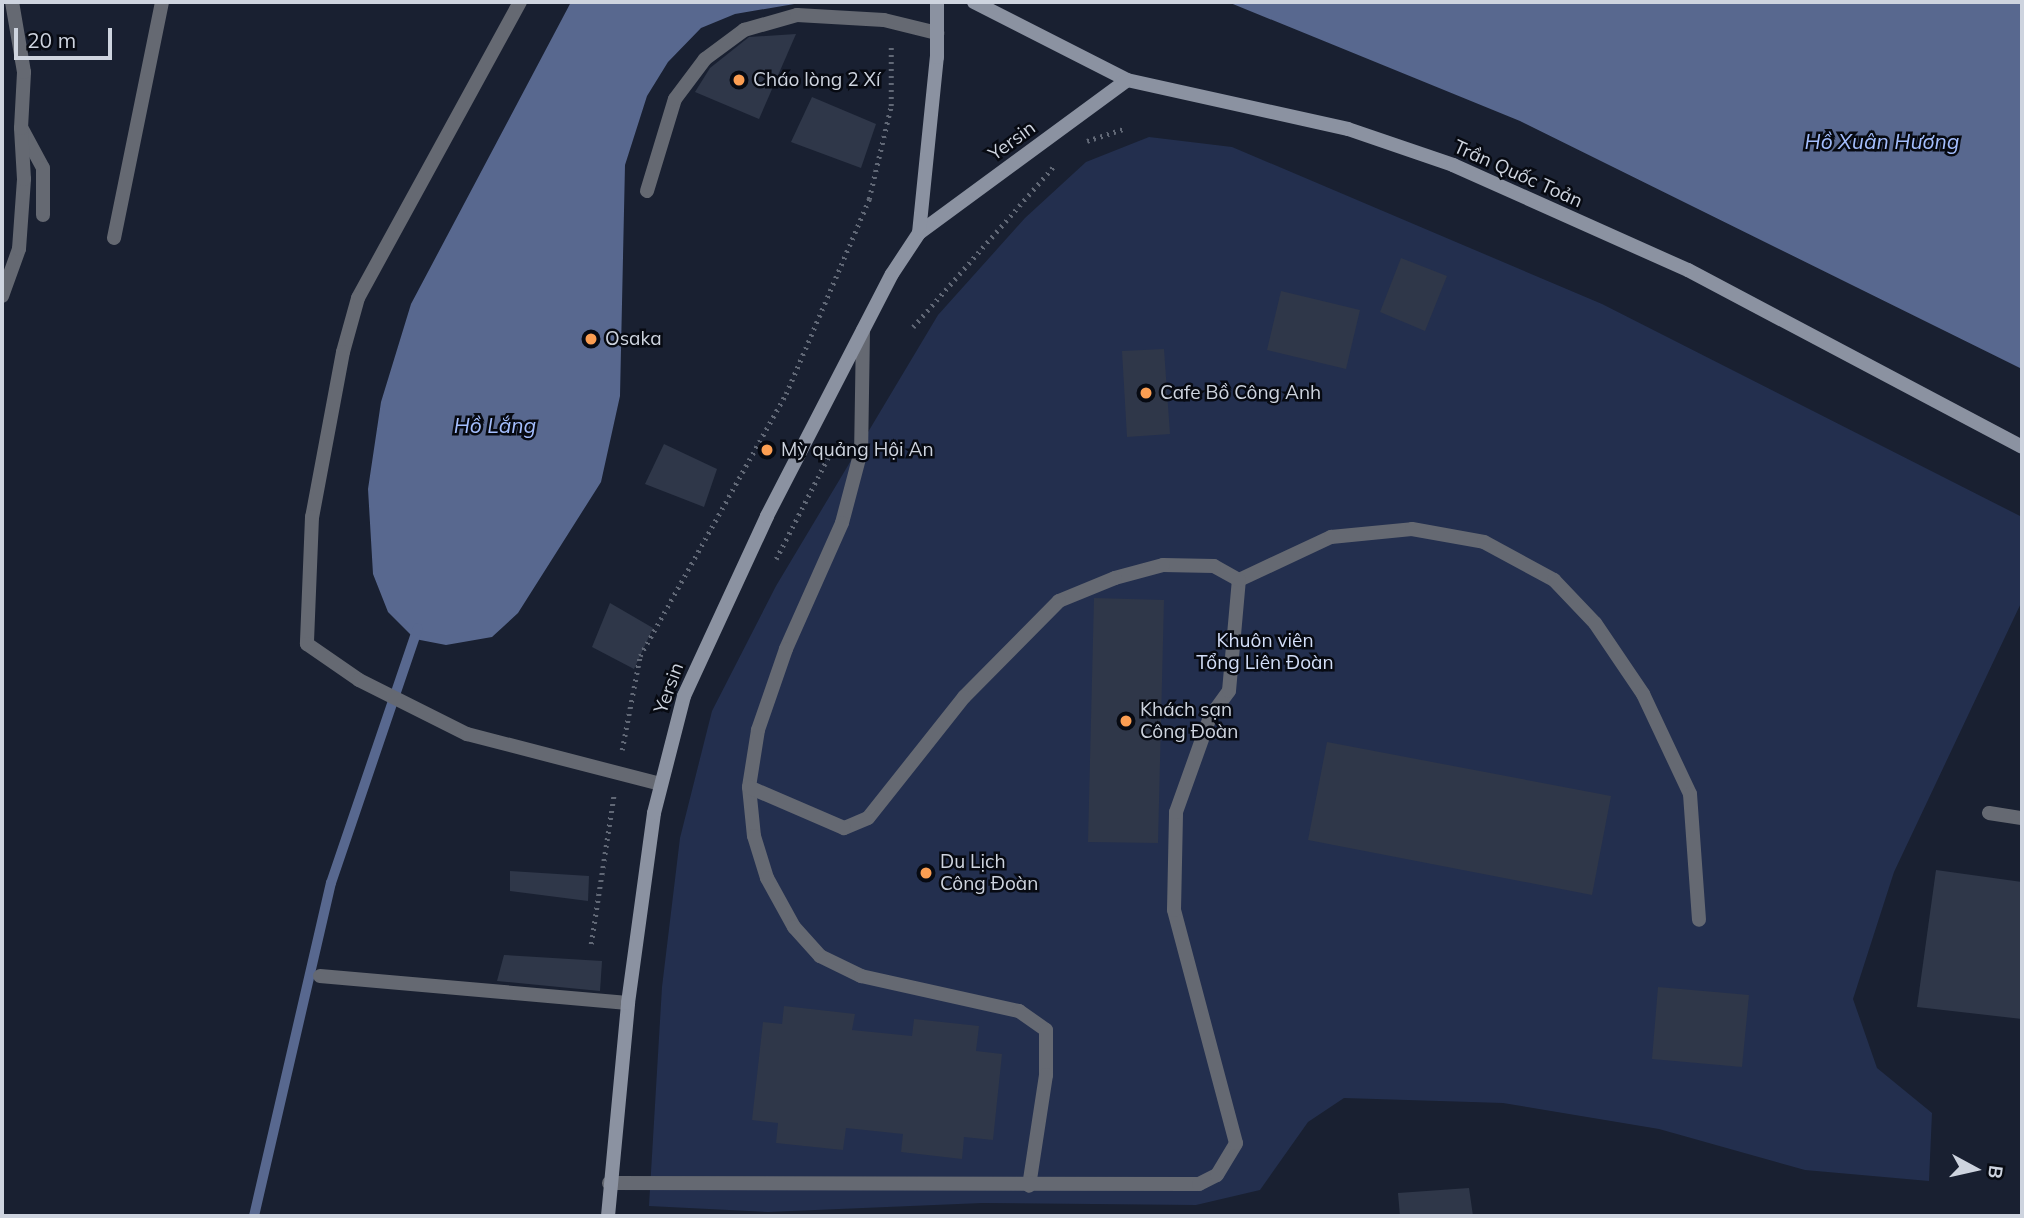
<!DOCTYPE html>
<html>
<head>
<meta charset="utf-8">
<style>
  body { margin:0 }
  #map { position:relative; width:2024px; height:1218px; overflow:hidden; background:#192031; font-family:Mulish,sans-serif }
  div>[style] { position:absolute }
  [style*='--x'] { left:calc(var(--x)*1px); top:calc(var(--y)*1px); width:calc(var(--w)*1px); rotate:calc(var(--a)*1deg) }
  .green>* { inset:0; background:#232f4e }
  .water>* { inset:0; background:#58688f }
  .stream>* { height:10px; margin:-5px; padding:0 5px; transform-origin:5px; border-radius:5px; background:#58688f }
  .building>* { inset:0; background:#2f3749 }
  .path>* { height:4.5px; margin-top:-2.25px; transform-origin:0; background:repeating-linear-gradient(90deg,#616876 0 2px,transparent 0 7px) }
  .lane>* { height:14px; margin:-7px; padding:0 7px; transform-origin:7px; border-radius:7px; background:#656972 }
  .secondary>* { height:14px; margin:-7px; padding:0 7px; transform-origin:7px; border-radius:7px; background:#8b92a1 }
  .dots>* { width:19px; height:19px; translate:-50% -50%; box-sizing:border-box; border:4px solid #070a12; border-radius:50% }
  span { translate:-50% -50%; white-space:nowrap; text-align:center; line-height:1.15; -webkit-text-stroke:5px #070a12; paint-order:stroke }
  .poi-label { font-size:19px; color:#ced4df }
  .left { translate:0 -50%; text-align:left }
  .street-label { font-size:19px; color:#ced4df }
  .park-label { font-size:19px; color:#d3def8 }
  .water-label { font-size:21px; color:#a4befd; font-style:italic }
  .frame { position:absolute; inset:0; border:4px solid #ced4df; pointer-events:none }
  .north { position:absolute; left:1940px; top:1134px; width:70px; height:70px; -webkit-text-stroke:5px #070a12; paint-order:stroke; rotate:98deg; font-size:19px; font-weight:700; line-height:28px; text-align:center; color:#ced4df }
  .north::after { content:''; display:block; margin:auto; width:24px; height:32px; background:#ced4df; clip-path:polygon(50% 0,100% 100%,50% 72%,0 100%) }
  .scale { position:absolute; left:14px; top:28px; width:98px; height:32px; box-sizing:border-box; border:4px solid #ced4df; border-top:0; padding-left:9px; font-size:21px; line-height:24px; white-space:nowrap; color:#ced4df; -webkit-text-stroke:5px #070a12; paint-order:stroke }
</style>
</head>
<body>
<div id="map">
  <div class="green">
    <div style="clip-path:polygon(1149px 137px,1232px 147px,1602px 304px,2022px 517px,2022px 601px,1894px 872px,1853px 999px,1877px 1068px,1932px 1113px,1929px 1181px,1805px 1170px,1659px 1129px,1503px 1103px,1344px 1098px,1308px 1122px,1260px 1190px,1196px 1205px,982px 1203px,768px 1212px,649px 1206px,662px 987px,680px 838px,712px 711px,776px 586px,938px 315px,1025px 218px,1086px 162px)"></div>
  </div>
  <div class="water">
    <div style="clip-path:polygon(571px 2px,806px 2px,735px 14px,701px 28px,668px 62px,647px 96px,625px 165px,620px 396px,601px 482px,518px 613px,492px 637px,446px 645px,415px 639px,388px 612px,373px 574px,368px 489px,381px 402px,411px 304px)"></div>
    <div style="clip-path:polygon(1228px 2px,2022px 2px,2022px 369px,1520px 121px)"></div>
  </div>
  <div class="stream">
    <div style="--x:254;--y:1216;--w:342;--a:-77"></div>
    <div style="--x:331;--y:883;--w:269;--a:-71.2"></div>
  </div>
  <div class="building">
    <div style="clip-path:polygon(796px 34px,759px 119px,695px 92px,710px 68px,749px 37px)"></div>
    <div style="clip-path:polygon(812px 97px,876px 124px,861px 168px,791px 142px)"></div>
    <div style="clip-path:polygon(1401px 258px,1447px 276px,1425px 331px,1380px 312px)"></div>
    <div style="clip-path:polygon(1281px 291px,1360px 310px,1346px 369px,1267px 350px)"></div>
    <div style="clip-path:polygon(1164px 349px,1170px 434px,1127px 437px,1122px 351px)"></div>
    <div style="clip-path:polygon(664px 444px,717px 469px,704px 507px,645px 484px)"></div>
    <div style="clip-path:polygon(1094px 598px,1164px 600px,1158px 843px,1088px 842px)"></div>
    <div style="clip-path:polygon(610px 603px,653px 628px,634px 669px,592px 647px)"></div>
    <div style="clip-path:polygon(1327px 742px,1611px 796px,1592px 895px,1308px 840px)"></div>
    <div style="clip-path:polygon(1936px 870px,2022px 882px,2022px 1019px,1917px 1007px)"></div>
    <div style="clip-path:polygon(510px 871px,589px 876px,588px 901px,510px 891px)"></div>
    <div style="clip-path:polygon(504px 955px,602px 961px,600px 991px,497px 981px)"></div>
    <div style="clip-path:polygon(1658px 987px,1749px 995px,1742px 1067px,1652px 1059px)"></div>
    <div style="clip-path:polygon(784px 1006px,855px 1014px,852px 1030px,912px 1036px,914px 1019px,979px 1026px,976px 1051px,1002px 1054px,993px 1140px,964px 1137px,962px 1159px,901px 1152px,903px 1134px,846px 1128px,843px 1150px,776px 1143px,778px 1123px,752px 1120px,763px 1022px,782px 1024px)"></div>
    <div style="clip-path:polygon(1469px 1188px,1473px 1216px,1400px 1216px,1398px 1193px)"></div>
  </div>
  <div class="path">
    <div style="--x:1087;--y:141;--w:41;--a:-18.4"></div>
    <div style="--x:913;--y:327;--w:215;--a:-48.8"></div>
    <div style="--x:776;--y:559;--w:131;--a:-62.9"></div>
    <div style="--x:622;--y:750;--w:96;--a:-79.2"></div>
    <div style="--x:640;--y:656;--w:300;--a:-60.9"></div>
    <div style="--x:786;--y:394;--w:212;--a:-66.9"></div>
    <div style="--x:869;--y:199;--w:96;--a:-76.7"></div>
    <div style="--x:891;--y:106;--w:61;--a:-90"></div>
    <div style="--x:591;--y:944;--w:153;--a:-81.3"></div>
  </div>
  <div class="lane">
    <div style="--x:520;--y:2;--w:337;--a:118.7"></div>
    <div style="--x:358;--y:298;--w:56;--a:105.5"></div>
    <div style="--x:343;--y:352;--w:168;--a:100.6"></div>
    <div style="--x:312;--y:517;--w:127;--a:92.3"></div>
    <div style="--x:307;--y:644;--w:63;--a:34.7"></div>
    <div style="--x:359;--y:680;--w:121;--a:26.6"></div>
    <div style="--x:467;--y:734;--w:200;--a:14.5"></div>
    <div style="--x:22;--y:129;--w:44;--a:61.7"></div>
    <div style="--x:43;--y:168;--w:47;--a:90"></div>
    <div style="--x:647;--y:191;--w:96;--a:-73.1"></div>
    <div style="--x:675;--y:99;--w:50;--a:-53.1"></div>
    <div style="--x:705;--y:59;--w:49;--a:-36.6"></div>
    <div style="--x:744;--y:30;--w:55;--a:-15.8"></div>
    <div style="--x:797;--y:15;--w:87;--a:3.3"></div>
    <div style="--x:884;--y:20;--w:55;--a:13.8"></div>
    <div style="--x:114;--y:238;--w:241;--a:-78.5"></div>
    <div style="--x:2;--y:296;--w:50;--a:-70.1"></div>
    <div style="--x:19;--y:249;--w:70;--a:-85.9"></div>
    <div style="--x:24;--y:179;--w:51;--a:-93.4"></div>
    <div style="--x:21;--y:128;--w:56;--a:-86.9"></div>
    <div style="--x:24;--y:72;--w:71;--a:-99.7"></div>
    <div style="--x:863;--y:330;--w:121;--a:90.9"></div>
    <div style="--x:861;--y:451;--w:74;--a:104.8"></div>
    <div style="--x:842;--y:523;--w:138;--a:114"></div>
    <div style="--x:786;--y:649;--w:86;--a:109.1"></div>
    <div style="--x:758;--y:730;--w:58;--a:99"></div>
    <div style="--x:749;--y:787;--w:49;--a:84.2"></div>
    <div style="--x:754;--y:836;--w:44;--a:72.8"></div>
    <div style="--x:767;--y:878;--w:56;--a:61.1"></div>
    <div style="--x:794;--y:927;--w:39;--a:48"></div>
    <div style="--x:820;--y:956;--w:46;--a:26"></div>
    <div style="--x:861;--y:976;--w:162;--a:12.5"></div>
    <div style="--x:1019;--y:1011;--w:33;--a:35"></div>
    <div style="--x:1046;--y:1030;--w:45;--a:90"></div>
    <div style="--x:1046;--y:1075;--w:112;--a:98.7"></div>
    <div style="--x:1239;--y:580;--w:102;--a:-25.1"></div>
    <div style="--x:1331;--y:537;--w:81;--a:-5.6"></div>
    <div style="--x:1412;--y:529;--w:73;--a:10.2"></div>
    <div style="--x:1484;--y:542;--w:80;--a:28.5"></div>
    <div style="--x:1554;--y:580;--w:59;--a:46.4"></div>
    <div style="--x:1595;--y:623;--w:86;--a:55.9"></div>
    <div style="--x:1643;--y:694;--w:110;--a:64.8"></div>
    <div style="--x:1690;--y:794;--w:126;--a:85.9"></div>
    <div style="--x:1989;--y:813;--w:33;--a:9"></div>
    <div style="--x:320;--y:976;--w:309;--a:5"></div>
    <div style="--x:609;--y:1183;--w:590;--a:0.1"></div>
    <div style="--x:1199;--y:1184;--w:20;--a:-27"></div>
    <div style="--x:1217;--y:1175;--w:37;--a:-59"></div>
    <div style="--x:1236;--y:1143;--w:241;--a:-104.9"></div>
    <div style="--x:1174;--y:910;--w:98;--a:-88.8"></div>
    <div style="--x:1176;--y:812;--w:101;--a:-70.3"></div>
    <div style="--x:1210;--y:717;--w:32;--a:-54"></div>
    <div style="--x:1229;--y:691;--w:111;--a:-84.9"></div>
    <div style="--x:1239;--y:580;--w:29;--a:-151"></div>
    <div style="--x:1214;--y:566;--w:51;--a:-178.9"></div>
    <div style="--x:1163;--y:565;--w:50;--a:164.8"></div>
    <div style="--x:1115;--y:578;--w:61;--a:157.7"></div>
    <div style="--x:1059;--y:601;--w:135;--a:134.7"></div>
    <div style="--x:964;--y:697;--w:154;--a:128.4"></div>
    <div style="--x:868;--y:818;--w:26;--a:157"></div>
    <div style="--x:844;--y:828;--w:103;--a:-156.7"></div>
  </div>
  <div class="secondary">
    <div style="--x:974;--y:2;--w:172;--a:27"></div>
    <div style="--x:1127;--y:80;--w:226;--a:12.5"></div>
    <div style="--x:1348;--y:129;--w:111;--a:18.9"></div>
    <div style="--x:1453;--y:165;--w:257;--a:24.1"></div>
    <div style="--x:1688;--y:270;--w:378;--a:27.9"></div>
    <div style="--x:919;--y:233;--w:258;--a:-36.3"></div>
    <div style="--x:608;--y:1216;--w:214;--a:-84.6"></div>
    <div style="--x:628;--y:1003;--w:192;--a:-82.2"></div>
    <div style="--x:654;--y:813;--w:121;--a:-75.6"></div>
    <div style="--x:684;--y:696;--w:198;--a:-65.2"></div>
    <div style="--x:767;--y:516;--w:272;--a:-62.7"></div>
    <div style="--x:892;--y:274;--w:49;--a:-56.6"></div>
    <div style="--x:919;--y:233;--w:177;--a:-84.2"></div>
    <div style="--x:937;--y:57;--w:55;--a:-90"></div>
  </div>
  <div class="dots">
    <div style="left:739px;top:80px;background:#fc9e52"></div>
    <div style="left:591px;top:339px;background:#fc9e52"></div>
    <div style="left:1146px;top:393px;background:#fc9e52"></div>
    <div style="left:767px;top:450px;background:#fc9e52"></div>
    <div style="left:1126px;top:721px;background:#fc9e52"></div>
    <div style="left:926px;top:873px;background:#fc9e52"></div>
  </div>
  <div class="poi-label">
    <span class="left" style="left:753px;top:80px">Cháo lòng 2 Xí</span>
    <span class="left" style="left:605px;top:339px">Osaka</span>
    <span class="left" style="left:1160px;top:393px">Cafe Bồ Công Anh</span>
    <span class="left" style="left:781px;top:450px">Mỳ quảng Hội An</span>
    <span class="left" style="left:1140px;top:721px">Khách sạn<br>Công Đoàn</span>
    <span class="left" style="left:940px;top:873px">Du Lịch<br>Công Đoàn</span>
  </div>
  <div class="street-label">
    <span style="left:1012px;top:141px;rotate:-36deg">Yersin</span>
    <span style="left:1518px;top:174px;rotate:24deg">Trần Quốc Toản</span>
    <span style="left:669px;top:688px;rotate:-70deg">Yersin</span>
  </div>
  <div class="park-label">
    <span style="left:1265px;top:652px">Khuôn viên<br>Tổng Liên Đoàn</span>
  </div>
  <div class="water-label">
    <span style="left:1882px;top:141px">Hồ Xuân Hương</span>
    <span style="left:495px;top:425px">Hồ Lắng</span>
  </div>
  <div class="frame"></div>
  <div class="north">B</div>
  <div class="scale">20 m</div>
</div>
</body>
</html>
